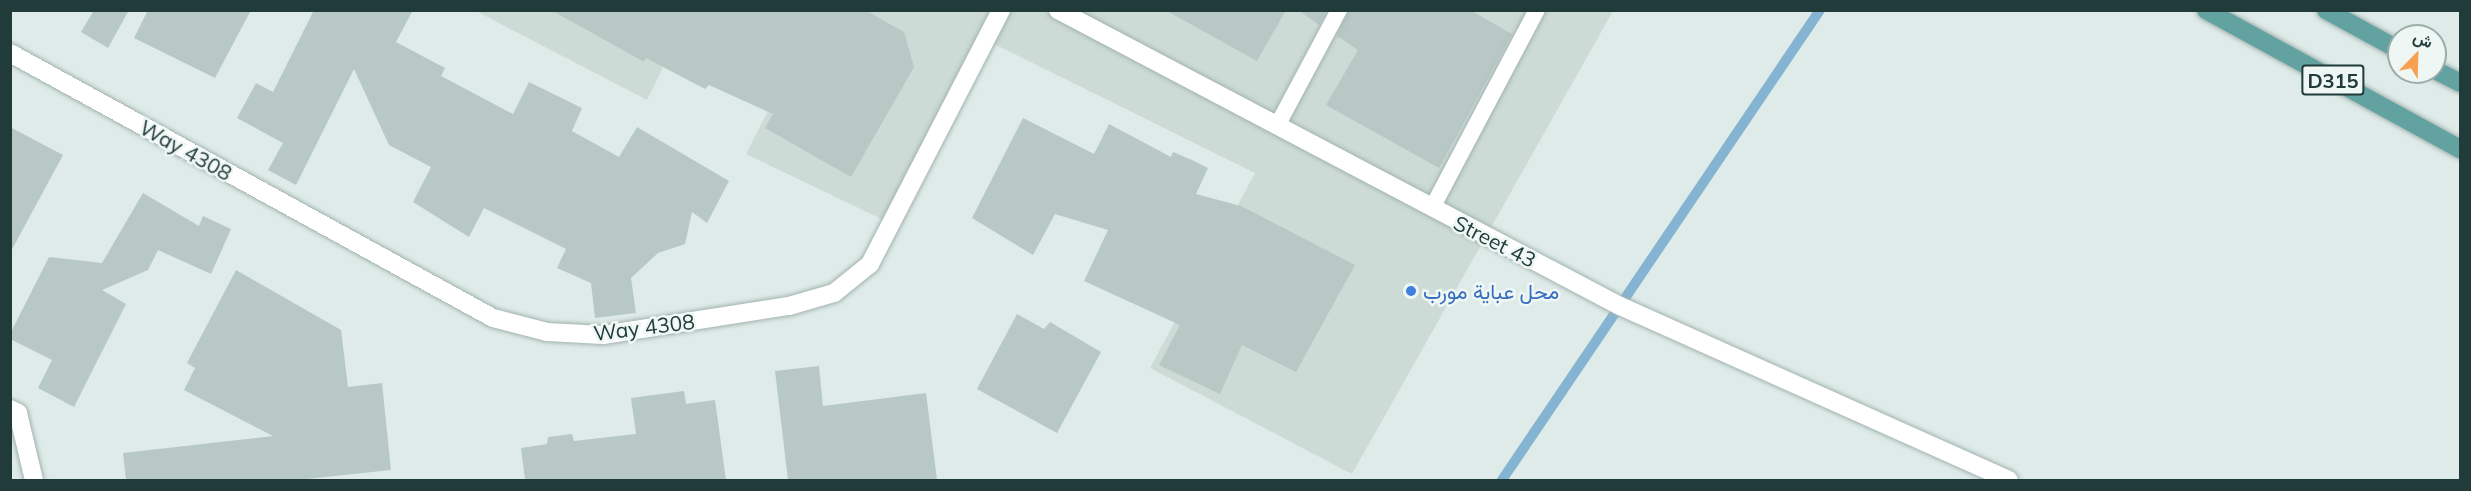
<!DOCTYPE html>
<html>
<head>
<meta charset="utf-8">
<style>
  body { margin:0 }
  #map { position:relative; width:2471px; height:491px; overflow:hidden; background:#dfebe8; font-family:Mulish,Vazirmatn,sans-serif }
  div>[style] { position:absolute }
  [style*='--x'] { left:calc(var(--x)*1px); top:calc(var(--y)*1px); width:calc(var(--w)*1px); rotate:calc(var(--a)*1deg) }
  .built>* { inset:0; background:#cddbd7 }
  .stream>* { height:10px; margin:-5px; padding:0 5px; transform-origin:5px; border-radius:5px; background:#85b4d2 }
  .building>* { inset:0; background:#b7c8c5 }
  .roads { filter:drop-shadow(0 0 2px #a2b3b0) drop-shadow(0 0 2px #a2b3b0) }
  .lane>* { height:16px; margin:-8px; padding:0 8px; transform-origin:8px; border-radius:8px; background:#fff }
  .street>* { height:18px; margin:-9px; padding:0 9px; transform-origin:9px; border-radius:9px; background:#fff }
  .secondary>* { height:18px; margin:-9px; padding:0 9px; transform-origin:9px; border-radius:9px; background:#fff }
  .primary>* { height:18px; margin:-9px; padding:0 9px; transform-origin:9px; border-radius:9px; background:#62a2a0 }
  .dots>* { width:16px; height:16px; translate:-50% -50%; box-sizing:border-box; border:3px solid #eff7f5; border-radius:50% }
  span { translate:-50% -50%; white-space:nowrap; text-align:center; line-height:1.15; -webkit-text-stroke:5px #eff7f5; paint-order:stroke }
  .shield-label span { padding:2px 4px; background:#eff7f5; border:2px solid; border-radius:4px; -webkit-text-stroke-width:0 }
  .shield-label { font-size:20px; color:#203b3a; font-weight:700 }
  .street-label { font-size:21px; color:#203b3a }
  .shop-label { font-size:21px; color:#366cbe }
  .left { translate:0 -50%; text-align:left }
  .frame { position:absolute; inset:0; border:12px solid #203b3a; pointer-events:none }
  .north { position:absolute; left:2387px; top:24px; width:60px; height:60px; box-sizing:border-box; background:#eff7f5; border:2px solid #9cacaa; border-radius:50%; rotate:23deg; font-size:16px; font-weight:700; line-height:24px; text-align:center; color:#203b3a }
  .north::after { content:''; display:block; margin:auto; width:21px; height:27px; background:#f6a052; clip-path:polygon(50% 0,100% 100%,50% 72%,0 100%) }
</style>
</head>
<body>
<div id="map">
  <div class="built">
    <div style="clip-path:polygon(476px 11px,691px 11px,647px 100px)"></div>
    <div style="clip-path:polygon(819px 11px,1613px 11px,1352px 474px,1150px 368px,1255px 173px,986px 40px,892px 224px,746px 154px)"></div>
  </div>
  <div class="stream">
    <div style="--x:1502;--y:480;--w:567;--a:-55.92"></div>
  </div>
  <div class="building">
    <div style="clip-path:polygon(94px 10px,129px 10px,108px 48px,81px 32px)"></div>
    <div style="clip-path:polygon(148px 10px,251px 10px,215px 78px,134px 38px)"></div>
    <div style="clip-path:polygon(314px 10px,413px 10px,396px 42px,445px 68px,441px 76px,513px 114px,529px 82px,582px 108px,572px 131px,619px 157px,637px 127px,729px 181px,707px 223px,692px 212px,685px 244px,658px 253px,631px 278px,636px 313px,595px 318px,591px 283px,557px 268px,566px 249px,484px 208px,469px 237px,413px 202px,431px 167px,389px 145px,354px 69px,296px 185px,268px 170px,283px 143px,237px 118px,256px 83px,273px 92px)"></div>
    <div style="clip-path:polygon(551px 10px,865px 10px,904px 32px,914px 67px,851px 177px,765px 128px,773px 114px,709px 85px,705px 89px,646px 58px,644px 62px)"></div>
    <div style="clip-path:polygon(1165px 10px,1286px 10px,1257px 61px)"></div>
    <div style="clip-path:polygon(1298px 10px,1327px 10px,1319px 25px)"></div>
    <div style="clip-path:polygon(1349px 10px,1470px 10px,1512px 34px,1439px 168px,1326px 105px,1358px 50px,1337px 36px)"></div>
    <div style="clip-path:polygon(1023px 118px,1094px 154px,1109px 124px,1171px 157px,1173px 152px,1192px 160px,1208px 168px,1196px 194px,1241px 206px,1355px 265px,1296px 372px,1242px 345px,1220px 394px,1159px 365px,1180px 325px,1084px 281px,1108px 230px,1055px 214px,1033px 255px,972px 218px)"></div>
    <div style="clip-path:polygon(10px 127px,63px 155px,10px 253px)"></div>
    <div style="clip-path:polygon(143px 193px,199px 226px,203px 216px,231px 229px,211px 274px,158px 250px,148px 270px,102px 290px,126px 304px,74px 407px,38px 388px,52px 360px,10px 339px,10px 334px,49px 257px,102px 263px)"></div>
    <div style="clip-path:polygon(236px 270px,341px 330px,348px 387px,382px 383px,391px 470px,297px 480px,126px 480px,123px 453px,273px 436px,184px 390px,195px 368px,187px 363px)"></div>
    <div style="clip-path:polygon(1017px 314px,1044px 329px,1050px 322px,1101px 352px,1057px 433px,977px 389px)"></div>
    <div style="clip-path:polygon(819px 366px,823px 406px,926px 393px,937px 480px,788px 480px,775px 371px)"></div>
    <div style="clip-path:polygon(684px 391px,686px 404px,715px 400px,726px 480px,525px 480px,521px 448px,547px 444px,548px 437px,572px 434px,574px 441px,636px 434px,631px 398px)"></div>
  </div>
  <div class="roads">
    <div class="lane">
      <div style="--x:1277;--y:126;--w:132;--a:-61.9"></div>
      <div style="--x:1432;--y:208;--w:224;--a:-62.1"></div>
    </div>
    <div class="street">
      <div style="--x:10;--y:53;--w:551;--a:28.75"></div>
      <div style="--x:493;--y:318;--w:56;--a:14.5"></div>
      <div style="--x:547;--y:332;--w:56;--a:3.1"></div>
      <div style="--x:603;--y:335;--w:188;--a:-8.9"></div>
      <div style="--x:789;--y:306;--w:47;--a:-16.1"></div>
      <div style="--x:834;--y:293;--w:46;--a:-38.9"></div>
      <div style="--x:870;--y:264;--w:286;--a:-62.7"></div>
      <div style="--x:10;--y:409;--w:9;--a:27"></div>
      <div style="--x:18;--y:413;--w:69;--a:76.6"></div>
    </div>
    <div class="secondary">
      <div style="--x:1058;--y:10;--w:635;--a:27.78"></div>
      <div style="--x:1620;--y:306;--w:426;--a:24.1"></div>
    </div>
    <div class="primary">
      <div style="--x:2206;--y:10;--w:290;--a:28.7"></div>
      <div style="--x:2326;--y:10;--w:83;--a:28.7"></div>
      <div style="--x:2435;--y:70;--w:28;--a:27"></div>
    </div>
  </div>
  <div class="dots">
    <div style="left:1411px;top:291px;background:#3f7fe0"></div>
  </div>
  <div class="shield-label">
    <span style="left:2333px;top:80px">D315</span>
  </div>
  <div class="street-label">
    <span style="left:186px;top:150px;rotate:29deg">Way 4308</span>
    <span style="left:1495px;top:241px;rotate:27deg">Street 43</span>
    <span style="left:644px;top:327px;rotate:-7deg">Way 4308</span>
  </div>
  <div class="shop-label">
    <span class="left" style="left:1423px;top:291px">محل عباية مورب</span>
  </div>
  <div class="frame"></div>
  <div class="north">ش</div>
</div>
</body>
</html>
